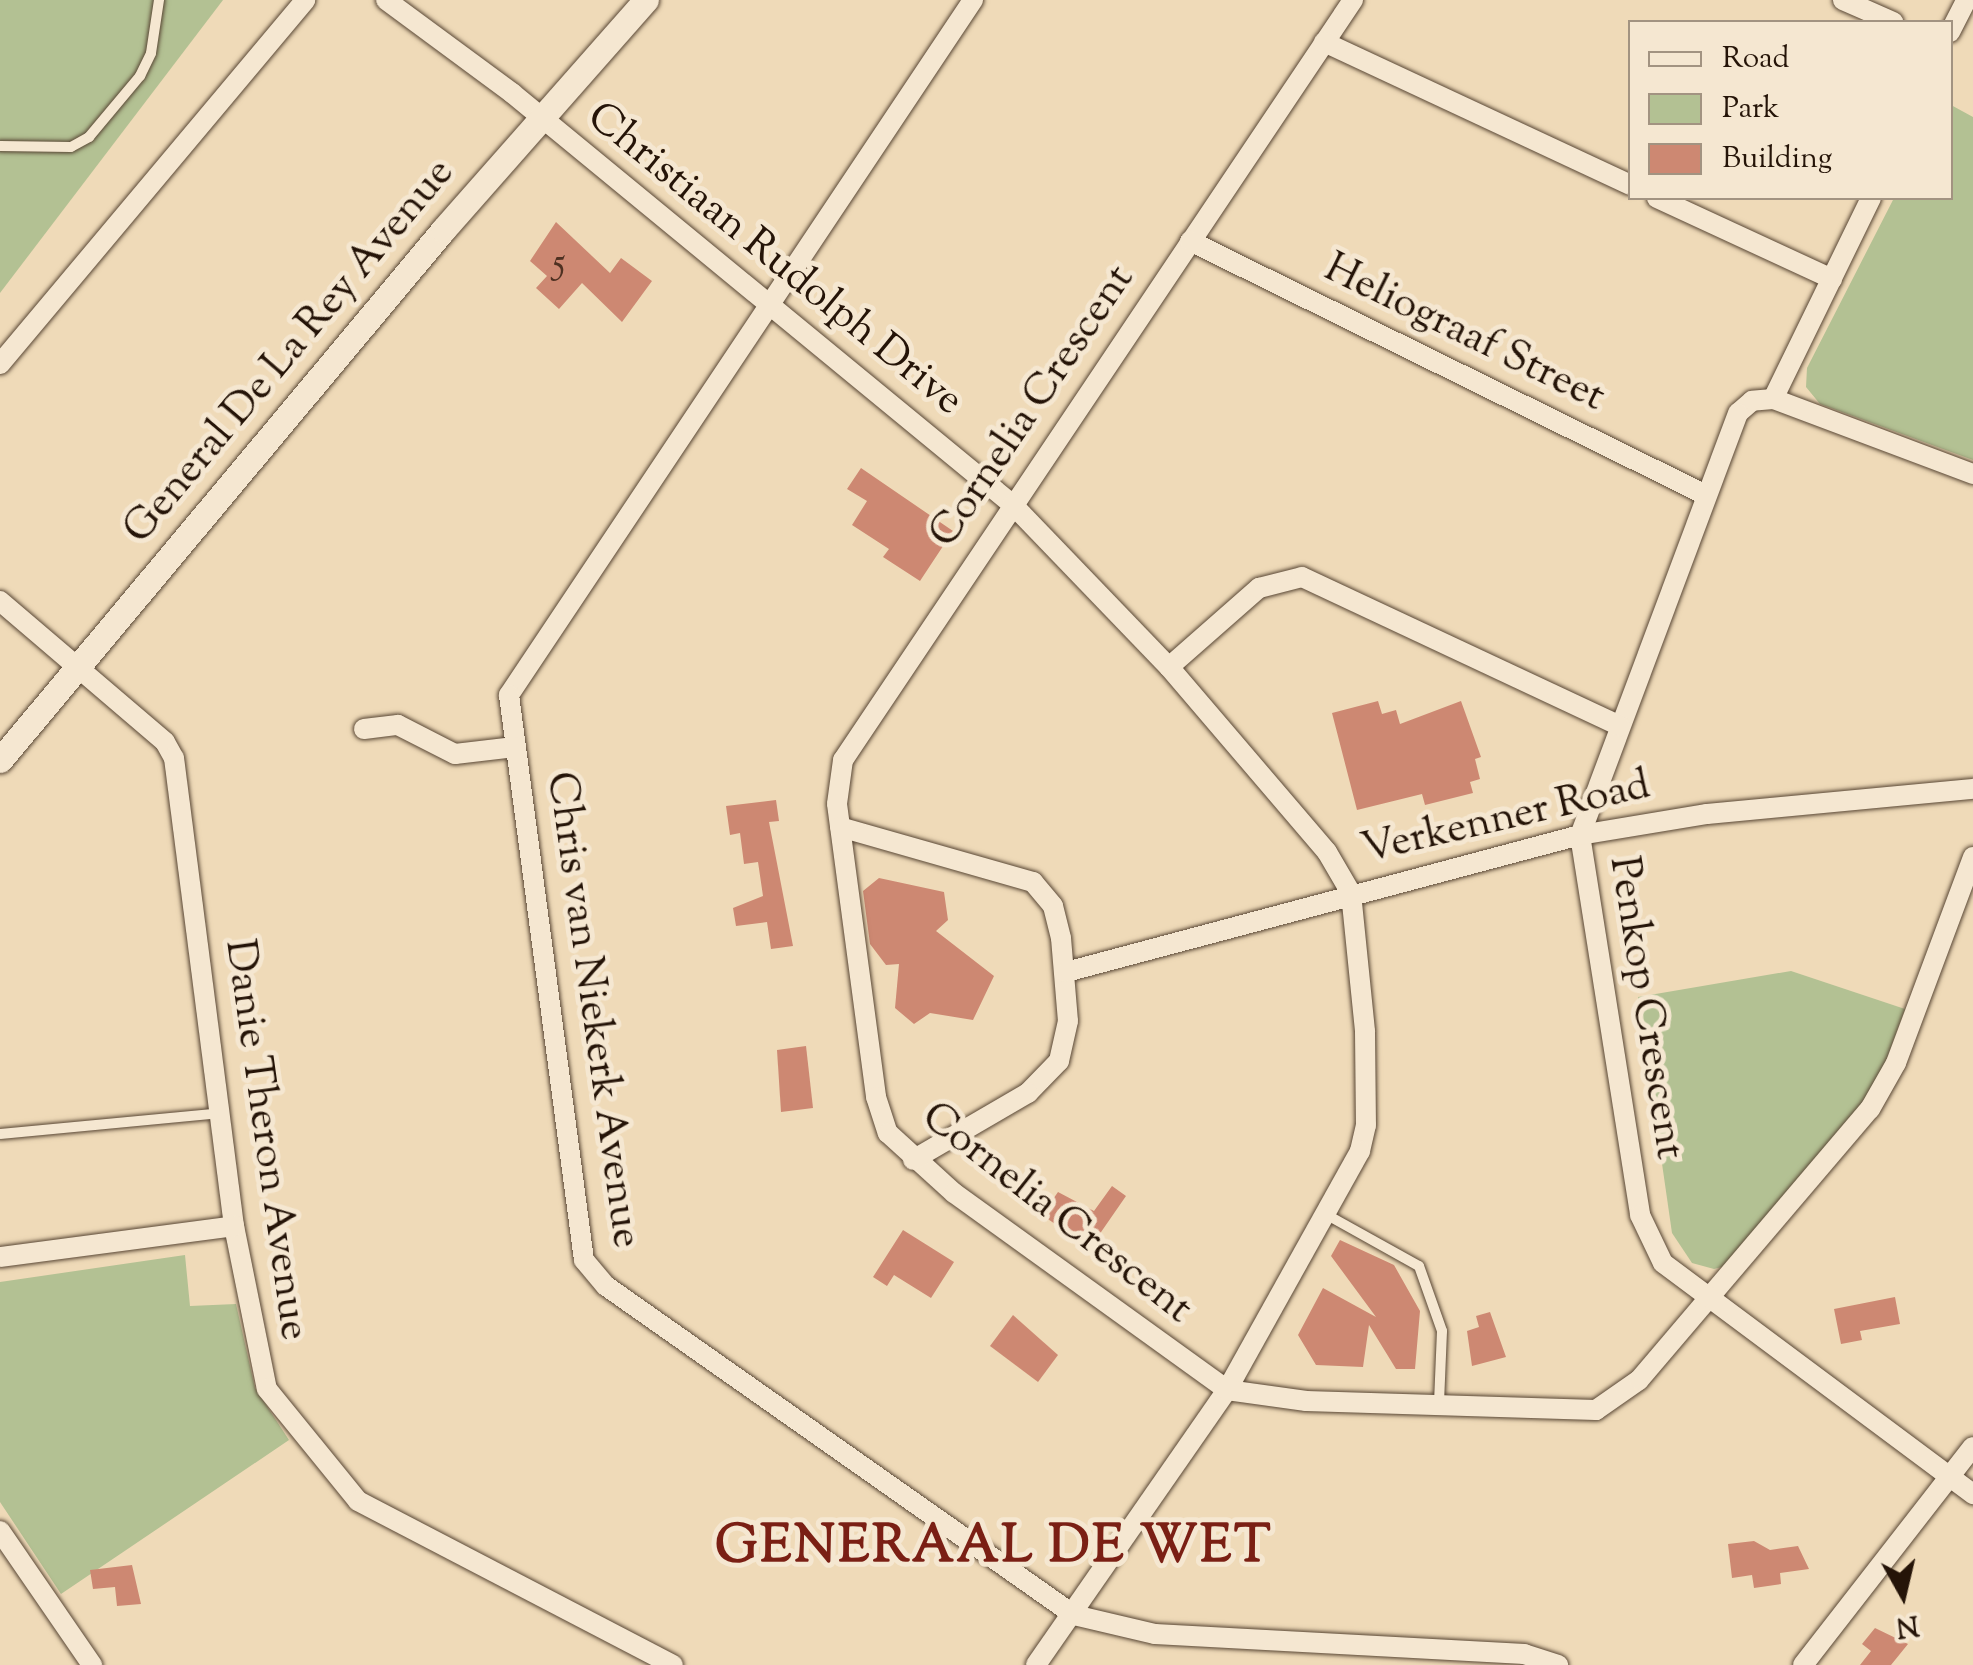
<!DOCTYPE html>
<html>
<head>
<meta charset="utf-8">
<style>
  body { margin:0 }
  #map { position:relative; width:1973px; height:1665px; overflow:hidden; background:#efdab8; font-family:"Sorts Mill Goudy",serif }
  div>[style] { position:absolute }
  [style*='--x'] { left:calc(var(--x)*1px); top:calc(var(--y)*1px); width:calc(var(--w)*1px); rotate:calc(var(--a)*1deg) }
  .green>* { inset:0; background:#b3c193 }
  .building>* { inset:0; background:#cd8872 }
  .roads { filter:drop-shadow(0 0 2px #584634) drop-shadow(0 0 2px #584634) }
  .service>* { height:10px; margin:-5px; padding:0 5px; transform-origin:5px; border-radius:5px; background:#f5e7d1 }
  .minor>* { height:20px; margin:-10px; padding:0 10px; transform-origin:10px; border-radius:10px; background:#f5e7d1 }
  .tertiary>* { height:25px; margin:-12.5px; padding:0 12.5px; transform-origin:12.5px; border-radius:12.5px; background:#f5e7d1 }
  span { translate:-50% -50%; white-space:nowrap; text-align:center; line-height:1.15; -webkit-text-stroke:10px #f5e7d1; paint-order:stroke }
  .number-label { font-size:38px; color:#4f3122 }
  .number-label span { -webkit-text-stroke-width:0 }
  .street-label { font-size:42px; color:#251408 }
  .district-label { font-size:52px; color:#7a1f14; font-weight:700; letter-spacing:2.5px }
  .legend { position:absolute; left:1628px; top:20px; width:325px; height:180px; box-sizing:border-box; background:#f5e7d1; border:2px solid #a29381; margin:0; padding:12px 18px; list-style:none; font-size:30px; color:#251408 }
  .legend li { display:flex; align-items:center; gap:20px; height:50px }
  .legend b { width:50px; border:2px solid #a29381 }
  .north { position:absolute; left:1853px; top:1545px; width:100px; height:100px; -webkit-text-stroke:8px #f5e7d1; paint-order:stroke; rotate:172deg; font-size:28px; font-weight:700; line-height:40px; text-align:center; color:#251408 }
  .north::after { content:''; display:block; margin:auto; width:35px; height:45px; background:#251408; clip-path:polygon(50% 0,100% 100%,50% 72%,0 100%) }
</style>
</head>
<body>
<div id="map">
  <div class="green">
    <div style="clip-path:polygon(0 0,223px 0,0 293px)"></div>
    <div style="clip-path:polygon(1951px 105px,1973px 117px,1973px 460px,1820px 404px,1806px 387px,1807px 368px,1894px 198px,1950px 198px)"></div>
    <div style="clip-path:polygon(1791px 971px,1905px 1009px,1872px 1098px,1733px 1264px,1714px 1269px,1692px 1263px,1672px 1233px,1638px 997px)"></div>
    <div style="clip-path:polygon(185px 1255px,190px 1306px,236px 1304px,255px 1388px,289px 1440px,61px 1594px,0 1502px,0 1282px)"></div>
  </div>
  <div class="building">
    <div style="clip-path:polygon(556px 222px,610px 273px,621px 258px,652px 281px,622px 322px,582px 283px,559px 309px,536px 288px,547px 276px,530px 261px)"></div>
    <div style="clip-path:polygon(861px 468px,953px 531px,920px 581px,883px 557px,889px 549px,852px 525px,867px 501px,847px 489px)"></div>
    <div style="clip-path:polygon(1378px 701px,1382px 714px,1396px 710px,1400px 724px,1461px 701px,1481px 757px,1475px 759px,1480px 779px,1470px 782px,1473px 793px,1425px 805px,1422px 794px,1357px 810px,1332px 713px)"></div>
    <div style="clip-path:polygon(776px 800px,779px 821px,769px 822px,793px 946px,771px 949px,767px 922px,736px 926px,733px 908px,763px 896px,758px 862px,744px 864px,740px 833px,730px 835px,726px 806px)"></div>
    <div style="clip-path:polygon(879px 878px,944px 892px,948px 920px,936px 931px,994px 976px,973px 1020px,930px 1013px,914px 1024px,895px 1008px,899px 964px,886px 965px,870px 944px,863px 891px)"></div>
    <div style="clip-path:polygon(806px 1046px,813px 1108px,781px 1112px,777px 1050px)"></div>
    <div style="clip-path:polygon(1112px 1186px,1126px 1196px,1090px 1248px,1042px 1215px,1058px 1192px,1094px 1211px)"></div>
    <div style="clip-path:polygon(903px 1230px,954px 1262px,931px 1298px,894px 1275px,887px 1286px,873px 1277px)"></div>
    <div style="clip-path:polygon(1340px 1240px,1394px 1265px,1420px 1311px,1415px 1369px,1396px 1369px,1369px 1325px,1363px 1367px,1316px 1365px,1298px 1335px,1323px 1288px,1376px 1317px,1331px 1256px)"></div>
    <div style="clip-path:polygon(1895px 1297px,1900px 1324px,1860px 1331px,1862px 1340px,1841px 1344px,1834px 1309px)"></div>
    <div style="clip-path:polygon(1490px 1312px,1506px 1357px,1472px 1366px,1467px 1331px,1479px 1327px,1476px 1316px)"></div>
    <div style="clip-path:polygon(1013px 1315px,1058px 1355px,1038px 1382px,990px 1346px)"></div>
    <div style="clip-path:polygon(1754px 1541px,1770px 1550px,1798px 1546px,1809px 1569px,1780px 1573px,1781px 1584px,1754px 1588px,1752px 1575px,1732px 1578px,1728px 1544px)"></div>
    <div style="clip-path:polygon(132px 1565px,141px 1604px,117px 1606px,115px 1587px,93px 1589px,90px 1570px)"></div>
    <div style="clip-path:polygon(1875px 1628px,1908px 1644px,1891px 1665px,1860px 1665px,1871px 1651px,1862px 1644px)"></div>
  </div>
  <div class="roads">
    <div class="service">
      <div style="--x:0;--y:146;--w:71;--a:0.8"></div>
      <div style="--x:71;--y:147;--w:21;--a:-29"></div>
      <div style="--x:89;--y:137;--w:80;--a:-50.1"></div>
      <div style="--x:140;--y:76;--w:25;--a:-64"></div>
      <div style="--x:151;--y:53;--w:54;--a:-81.4"></div>
      <div style="--x:0;--y:1134;--w:222;--a:-5.4"></div>
      <div style="--x:1329;--y:1216;--w:103;--a:29.1"></div>
      <div style="--x:1419;--y:1266;--w:69;--a:70.5"></div>
      <div style="--x:1442;--y:1331;--w:72;--a:92.4"></div>
    </div>
    <div class="minor">
      <div style="--x:386;--y:0;--w:157;--a:36.4"></div>
      <div style="--x:512;--y:93;--w:649;--a:39.43"></div>
      <div style="--x:1013;--y:505;--w:225;--a:46.1"></div>
      <div style="--x:1169;--y:667;--w:243;--a:49.5"></div>
      <div style="--x:1327;--y:852;--w:48;--a:59.7"></div>
      <div style="--x:1351;--y:893;--w:140;--a:84.2"></div>
      <div style="--x:1365;--y:1032;--w:93;--a:89.4"></div>
      <div style="--x:1366;--y:1125;--w:27;--a:103"></div>
      <div style="--x:1360;--y:1151;--w:274;--a:119.1"></div>
      <div style="--x:1227;--y:1390;--w:335;--a:124.8"></div>
      <div style="--x:973;--y:0;--w:836;--a:123.73"></div>
      <div style="--x:509;--y:695;--w:570;--a:82.44"></div>
      <div style="--x:584;--y:1260;--w:34;--a:50"></div>
      <div style="--x:606;--y:1286;--w:572;--a:35.11"></div>
      <div style="--x:1074;--y:1615;--w:83;--a:13.2"></div>
      <div style="--x:1155;--y:1634;--w:370;--a:3.1"></div>
      <div style="--x:1524;--y:1654;--w:36;--a:18"></div>
      <div style="--x:1353;--y:0;--w:915;--a:123.86"></div>
      <div style="--x:843;--y:760;--w:44;--a:97.8"></div>
      <div style="--x:837;--y:804;--w:296;--a:82.4"></div>
      <div style="--x:876;--y:1097;--w:38;--a:72"></div>
      <div style="--x:888;--y:1133;--w:89;--a:42.3"></div>
      <div style="--x:954;--y:1193;--w:337;--a:35.8"></div>
      <div style="--x:1227;--y:1390;--w:80;--a:7.9"></div>
      <div style="--x:1306;--y:1401;--w:290;--a:1.8"></div>
      <div style="--x:1596;--y:1410;--w:52;--a:-34.9"></div>
      <div style="--x:1639;--y:1380;--w:356;--a:-49.6"></div>
      <div style="--x:1870;--y:1109;--w:53;--a:-60.5"></div>
      <div style="--x:1896;--y:1063;--w:220;--a:-69.5"></div>
      <div style="--x:1843;--y:0;--w:55;--a:23.7"></div>
      <div style="--x:1950;--y:32;--w:36;--a:-63"></div>
      <div style="--x:1324;--y:42;--w:338;--a:25"></div>
      <div style="--x:1657;--y:198;--w:193;--a:24.8"></div>
      <div style="--x:1190;--y:241;--w:573;--a:26.21"></div>
      <div style="--x:0;--y:364;--w:475;--a:-50"></div>
      <div style="--x:1773;--y:399;--w:224;--a:-64"></div>
      <div style="--x:1973;--y:474;--w:214;--a:-159.4"></div>
      <div style="--x:1773;--y:399;--w:21;--a:175"></div>
      <div style="--x:1752;--y:401;--w:18;--a:139"></div>
      <div style="--x:1738;--y:413;--w:451;--a:110.5"></div>
      <div style="--x:1580;--y:835;--w:385;--a:81"></div>
      <div style="--x:1640;--y:1215;--w:53;--a:64.4"></div>
      <div style="--x:1663;--y:1263;--w:387;--a:36.7"></div>
      <div style="--x:0;--y:601;--w:217;--a:40.5"></div>
      <div style="--x:165;--y:742;--w:18;--a:61"></div>
      <div style="--x:174;--y:758;--w:472;--a:82.7"></div>
      <div style="--x:234;--y:1226;--w:166;--a:78.6"></div>
      <div style="--x:267;--y:1389;--w:144;--a:50.9"></div>
      <div style="--x:358;--y:1501;--w:355;--a:27.5"></div>
      <div style="--x:1169;--y:667;--w:120;--a:-41.3"></div>
      <div style="--x:1259;--y:588;--w:44;--a:-14.3"></div>
      <div style="--x:1302;--y:577;--w:351;--a:25.1"></div>
      <div style="--x:364;--y:729;--w:34;--a:-7"></div>
      <div style="--x:398;--y:725;--w:64;--a:27"></div>
      <div style="--x:455;--y:754;--w:60;--a:-6.7"></div>
      <div style="--x:840;--y:827;--w:201;--a:15.9"></div>
      <div style="--x:1033;--y:882;--w:31;--a:50"></div>
      <div style="--x:1053;--y:906;--w:33;--a:76"></div>
      <div style="--x:1061;--y:938;--w:83;--a:85.2"></div>
      <div style="--x:1068;--y:1021;--w:41;--a:102.7"></div>
      <div style="--x:1059;--y:1061;--w:45;--a:134.1"></div>
      <div style="--x:1028;--y:1093;--w:133;--a:149.8"></div>
      <div style="--x:1066;--y:972;--w:532;--a:-14.92"></div>
      <div style="--x:1580;--y:835;--w:129;--a:-9.4"></div>
      <div style="--x:1707;--y:814;--w:267;--a:-5.4"></div>
      <div style="--x:0;--y:1257;--w:236;--a:-7.5"></div>
      <div style="--x:0;--y:1531;--w:163;--a:55.5"></div>
      <div style="--x:1803;--y:1665;--w:276;--a:-52.1"></div>
    </div>
    <div class="tertiary">
      <div style="--x:0;--y:760;--w:691;--a:-50.11"></div>
      <div style="--x:443;--y:230;--w:307;--a:-48.6"></div>
    </div>
  </div>
  <div class="number-label">
    <span style="left:559px;top:265px">5</span>
  </div>
  <div class="street-label">
    <span style="left:774px;top:260px;rotate:39deg">Christiaan Rudolph Drive</span>
    <span style="left:1464px;top:334px;rotate:26deg">Heliograaf Street</span>
    <span style="left:290px;top:352px;rotate:-50deg">General De La Rey Avenue</span>
    <span style="left:1033px;top:407px;rotate:-56deg">Cornelia Crescent</span>
    <span style="left:1506px;top:819px;rotate:-13deg">Verkenner Road</span>
    <span style="left:1645px;top:1008px;rotate:81deg">Penkop Crescent</span>
    <span style="left:592px;top:1010px;rotate:82deg">Chris van Niekerk Avenue</span>
    <span style="left:265px;top:1140px;rotate:82deg">Danie Theron Avenue</span>
    <span style="left:1056px;top:1214px;rotate:38deg">Cornelia Crescent</span>
  </div>
  <div class="district-label">
    <span style="left:994px;top:1549px">GENERAAL DE WET</span>
  </div>
  <ul class="legend">
  <li><b style="height:12px;background:#f5e7d1"></b>Road</li>
  <li><b style="height:28px;background:#b3c193"></b>Park</li>
  <li><b style="height:28px;background:#cd8872"></b>Building</li>
  </ul>
  <div class="north">N</div>
</div>
</body>
</html>
